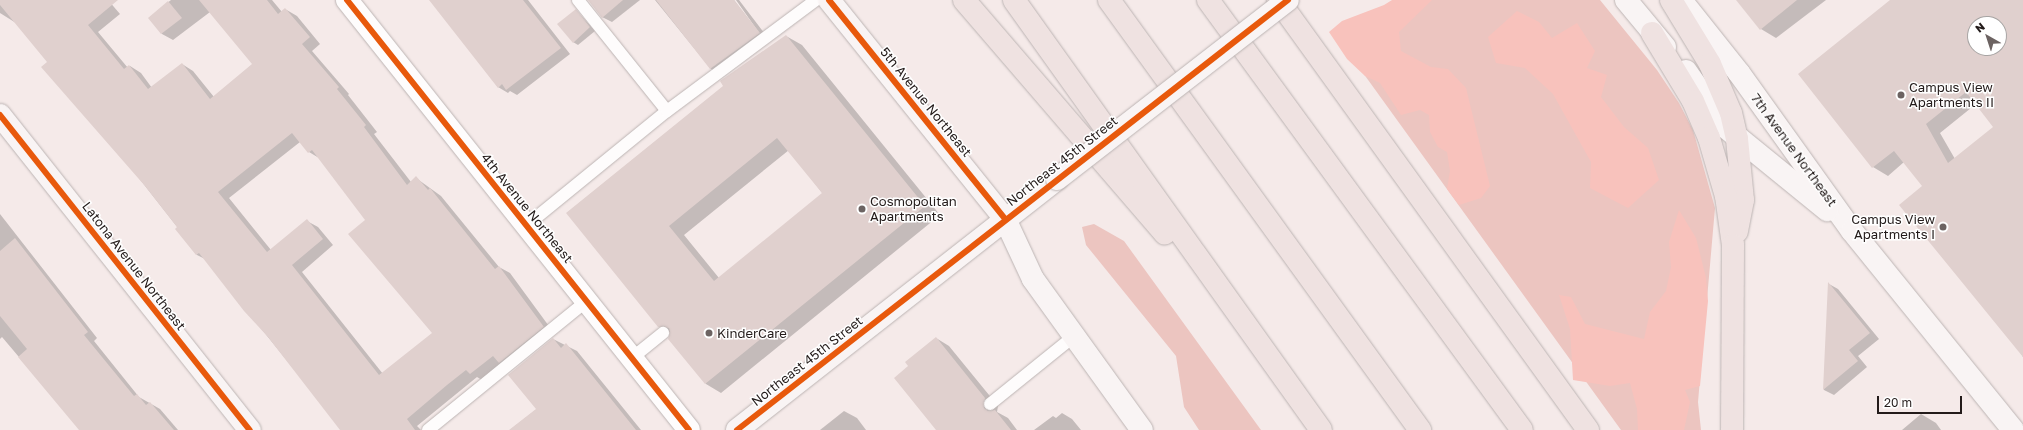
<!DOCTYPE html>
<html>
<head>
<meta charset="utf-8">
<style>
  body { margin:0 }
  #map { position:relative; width:2023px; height:430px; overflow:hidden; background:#f5eae9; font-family:"Golos Text",sans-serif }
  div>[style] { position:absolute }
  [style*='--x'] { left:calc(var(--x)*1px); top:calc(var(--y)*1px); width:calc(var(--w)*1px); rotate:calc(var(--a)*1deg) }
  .green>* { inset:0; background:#ecc5c0 }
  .forest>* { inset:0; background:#f8c2bc }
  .shadow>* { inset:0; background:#0003 }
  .building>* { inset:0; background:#e0d0ce }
  .roads { filter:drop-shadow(0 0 1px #bcb4b3) drop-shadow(0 0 1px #bcb4b3) }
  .lane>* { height:12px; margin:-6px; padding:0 6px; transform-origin:6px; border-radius:6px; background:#fefcfc }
  .street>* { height:22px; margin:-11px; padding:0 11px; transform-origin:11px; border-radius:11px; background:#fefcfc }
  .secondary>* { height:22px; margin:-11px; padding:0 11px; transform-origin:11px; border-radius:11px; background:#f9f4f4 }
  .highway>* { height:22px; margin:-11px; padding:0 11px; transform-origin:11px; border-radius:11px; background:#efe2e1 }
  .bridges { filter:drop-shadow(0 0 1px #bcb4b3) drop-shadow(0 0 1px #bcb4b3) }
  .secondary-bridge>* { height:22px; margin:-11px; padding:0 11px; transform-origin:11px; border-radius:11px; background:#f9f4f4 }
  .cycleway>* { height:6px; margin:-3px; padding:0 3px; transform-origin:3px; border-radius:3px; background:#e8590c }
  .dots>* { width:11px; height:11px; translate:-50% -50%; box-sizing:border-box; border:2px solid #fff; border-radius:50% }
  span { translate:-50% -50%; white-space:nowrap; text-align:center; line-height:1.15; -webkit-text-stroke:3px #fff; paint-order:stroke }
  .poi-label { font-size:13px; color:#231b1a }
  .left { translate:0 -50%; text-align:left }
  .right { translate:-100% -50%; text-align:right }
  .street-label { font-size:13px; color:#231b1a }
  .north { position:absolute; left:1967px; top:16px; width:40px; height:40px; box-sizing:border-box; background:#fff; border:1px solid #a7a4a3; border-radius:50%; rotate:321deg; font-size:11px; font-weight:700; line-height:16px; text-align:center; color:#231b1a }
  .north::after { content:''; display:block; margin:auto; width:14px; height:18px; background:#6c6362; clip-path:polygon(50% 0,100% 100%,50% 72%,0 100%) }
  .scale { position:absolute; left:1877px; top:396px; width:85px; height:18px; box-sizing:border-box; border:2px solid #231b1a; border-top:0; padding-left:5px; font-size:12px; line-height:14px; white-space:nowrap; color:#231b1a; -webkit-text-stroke:3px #fff; paint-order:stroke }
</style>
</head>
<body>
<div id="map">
  <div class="green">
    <div style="clip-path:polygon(1427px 0,1600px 0,1657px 70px,1679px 103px,1693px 130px,1715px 208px,1698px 402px,1701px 430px,1621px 430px,1345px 48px)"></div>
    <div style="clip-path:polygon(1094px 224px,1124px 241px,1261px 430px,1199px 430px,1184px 407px,1176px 356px,1086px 245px,1082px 227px)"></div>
  </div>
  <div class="forest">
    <div style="clip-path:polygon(1392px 0,1432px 0,1399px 32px,1401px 51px,1431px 67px,1448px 69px,1466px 88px,1490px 186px,1481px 198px,1459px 205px,1447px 189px,1450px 171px,1447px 152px,1438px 147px,1430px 132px,1429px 115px,1420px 110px,1401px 115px,1380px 83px,1365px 76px,1347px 59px,1329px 32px,1342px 21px,1384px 5px)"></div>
    <div style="clip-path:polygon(1517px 11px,1539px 22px,1552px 38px,1577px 23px,1595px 51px,1587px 68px,1607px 75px,1601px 97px,1624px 127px,1648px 148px,1659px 180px,1628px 208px,1590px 188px,1591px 162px,1553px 94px,1525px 68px,1496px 63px,1488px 37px)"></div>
    <div style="clip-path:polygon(1679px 210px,1696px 238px,1706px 278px,1708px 301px,1700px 386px,1685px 390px,1690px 402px,1684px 430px,1638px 430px,1637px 409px,1630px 383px,1610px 386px,1573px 380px,1570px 329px,1559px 295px,1571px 297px,1585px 324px,1644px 339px,1650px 312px,1666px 291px,1671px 267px,1669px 242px)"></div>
  </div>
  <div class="shadow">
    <div style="clip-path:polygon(evenodd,0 0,108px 0,120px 14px,98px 32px,128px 68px,130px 66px,141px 73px,152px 88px,182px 64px,193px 71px,214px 97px,253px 64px,210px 12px,173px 40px,162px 34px,149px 18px,171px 0,272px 0,282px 12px,285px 9px,297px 16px,320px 44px,312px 51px,349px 94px,348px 95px,377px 132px,374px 134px,411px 182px,416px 178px,441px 196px,499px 267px,510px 273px,554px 333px,482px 380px,477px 377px,417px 426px,421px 430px,343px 430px,205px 259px,197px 255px,176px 229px,178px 228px,48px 62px,16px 23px,0 13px,0 0,300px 142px,309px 152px,319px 158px,367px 220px,433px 333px,383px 374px,302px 272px,333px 245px,318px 227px,307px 221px,271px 250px,229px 198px,300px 142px)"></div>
    <div style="clip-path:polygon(431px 0,528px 0,570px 54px,517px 95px,510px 91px,508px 93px,498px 87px)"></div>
    <div style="clip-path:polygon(589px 0,640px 0,612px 22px,602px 17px)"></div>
    <div style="clip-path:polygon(655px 0,734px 0,762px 37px,736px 0,739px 0,768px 38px,720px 74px,711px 69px)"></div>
    <div style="clip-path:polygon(1738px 0,1826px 0,1776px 38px,1761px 29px)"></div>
    <div style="clip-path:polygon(evenodd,1892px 0,2023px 0,2023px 357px,1924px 186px,1904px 162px,1888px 176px,1873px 167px,1892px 0,1975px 24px,1999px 24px,1999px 48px,1975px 48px,1975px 24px,1892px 0,1976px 104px,1995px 127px,1955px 159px,1940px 133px,1976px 104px)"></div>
    <div style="clip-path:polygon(576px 10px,595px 31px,578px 45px,573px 42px)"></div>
    <div style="clip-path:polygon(evenodd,786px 36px,802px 45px,940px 215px,721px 393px,706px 384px,671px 333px,659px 326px,567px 213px,786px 36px,789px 150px,823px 194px,719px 278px,684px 235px,789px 150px)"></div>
    <div style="clip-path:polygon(0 214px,97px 338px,94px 341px,139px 397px,160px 409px,178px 430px,85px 430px,74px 422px,2px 337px,0 339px)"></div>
    <div style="clip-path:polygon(1829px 284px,1838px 289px,1879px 339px,1858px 356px,1867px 367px,1834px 395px,1824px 390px)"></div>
    <div style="clip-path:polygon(936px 338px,949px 346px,998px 406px,997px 412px,1008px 418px,1017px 430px,937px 430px,909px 366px)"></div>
    <div style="clip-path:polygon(553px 339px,577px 351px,641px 430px,510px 430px,537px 409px)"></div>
    <div style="clip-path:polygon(844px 411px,857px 418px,866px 430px,820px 430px)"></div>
    <div style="clip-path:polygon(1062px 413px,1072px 419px,1081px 430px,1034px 430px,1053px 416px,1056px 418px)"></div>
    <div style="clip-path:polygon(1921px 414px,1936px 423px,1941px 430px,1902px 430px)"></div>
  </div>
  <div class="building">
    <div style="clip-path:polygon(evenodd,0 0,118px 0,88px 25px,124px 69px,129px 65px,148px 89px,182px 63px,210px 99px,252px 64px,199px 0,267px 0,278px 14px,285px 8px,310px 37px,302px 44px,339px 87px,337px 89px,366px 125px,364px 127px,407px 185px,416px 176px,428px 190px,430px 188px,495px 269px,499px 266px,544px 327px,499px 363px,493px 356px,470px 374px,466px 370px,447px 385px,407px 419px,415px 430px,340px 430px,268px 337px,244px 311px,199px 253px,196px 255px,175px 229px,177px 227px,145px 186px,41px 67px,47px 62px,0 5px,0 0,292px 133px,308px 153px,312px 150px,365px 220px,348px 234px,432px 333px,379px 375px,292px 265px,323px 239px,307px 219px,267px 252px,218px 192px,292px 133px)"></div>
    <div style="clip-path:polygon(429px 0,523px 0,561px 48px,506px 90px,502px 84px,498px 88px)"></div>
    <div style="clip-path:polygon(588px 0,623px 0,602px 18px)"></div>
    <div style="clip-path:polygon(656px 0,734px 0,760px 33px,710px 69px)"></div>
    <div style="clip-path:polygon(1736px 0,1797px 0,1760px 30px)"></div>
    <div style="clip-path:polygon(evenodd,1890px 0,2023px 0,2023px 357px,1899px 205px,1922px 186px,1894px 151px,1872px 168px,1798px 74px,1890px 0,1975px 24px,1999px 24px,1999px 48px,1975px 48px,1975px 24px,1890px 0,1966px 92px,1993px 127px,1948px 163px,1926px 124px,1966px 92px)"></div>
    <div style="clip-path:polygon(168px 1px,182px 18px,161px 34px,148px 18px)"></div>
    <div style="clip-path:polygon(576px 9px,590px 27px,573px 43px,557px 24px)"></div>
    <div style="clip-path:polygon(evenodd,786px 35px,925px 206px,705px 384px,668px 339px,670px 332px,669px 328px,658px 327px,566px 213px,723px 86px,720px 81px,786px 35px,777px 138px,822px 193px,714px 281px,669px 226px,777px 138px)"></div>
    <div style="clip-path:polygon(15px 238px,88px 332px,84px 335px,134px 396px,137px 394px,146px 405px,150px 402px,174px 430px,79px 430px,18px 357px,27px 349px,0 316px,0 251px)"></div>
    <div style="clip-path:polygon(1828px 282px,1870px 333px,1849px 350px,1858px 361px,1823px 390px)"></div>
    <div style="clip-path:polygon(936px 337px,985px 398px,984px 408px,988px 411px,995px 410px,1011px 430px,936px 430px,894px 378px,908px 366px,905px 362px)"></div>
    <div style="clip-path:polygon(553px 338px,561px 348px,566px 343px,636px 430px,509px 430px,536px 409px,508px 375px)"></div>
  </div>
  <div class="roads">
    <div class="lane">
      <div style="--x:578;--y:0;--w:142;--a:51.3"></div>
      <div style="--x:527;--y:225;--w:181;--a:-39.2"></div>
      <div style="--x:667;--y:111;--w:186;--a:-36.7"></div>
      <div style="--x:632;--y:358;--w:40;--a:-39"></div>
      <div style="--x:990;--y:404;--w:107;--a:-38.9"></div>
      <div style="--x:428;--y:430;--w:205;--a:-39.1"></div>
    </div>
    <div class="street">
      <div style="--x:347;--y:0;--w:549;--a:51.5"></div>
    </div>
    <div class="secondary">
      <div style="--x:829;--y:0;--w:281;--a:51.2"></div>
      <div style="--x:1005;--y:219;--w:66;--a:65"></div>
      <div style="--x:1033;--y:279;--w:186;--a:54.2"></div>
      <div style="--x:1626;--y:0;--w:61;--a:50.3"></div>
      <div style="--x:1681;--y:0;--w:93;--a:51.5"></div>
      <div style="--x:1739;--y:73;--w:194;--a:54.4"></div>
      <div style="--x:1852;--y:231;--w:256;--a:51"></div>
      <div style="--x:1686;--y:71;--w:68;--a:55.1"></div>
      <div style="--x:1725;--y:127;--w:132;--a:39.1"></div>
      <div style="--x:0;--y:115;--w:402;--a:51.6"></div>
      <div style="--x:737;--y:430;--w:407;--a:-38.1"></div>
    </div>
    <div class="highway">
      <div style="--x:964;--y:0;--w:308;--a:49.3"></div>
      <div style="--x:1014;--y:0;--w:528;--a:54.47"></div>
      <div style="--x:1109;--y:0;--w:531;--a:54.12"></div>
      <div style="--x:1208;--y:0;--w:532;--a:53.86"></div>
      <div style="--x:1278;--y:0;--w:530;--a:54.21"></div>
      <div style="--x:1671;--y:0;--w:75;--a:58.6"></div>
      <div style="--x:1710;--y:64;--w:53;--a:66.8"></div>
      <div style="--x:1731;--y:113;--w:27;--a:77"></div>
      <div style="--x:1737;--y:139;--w:61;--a:84.4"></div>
      <div style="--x:1743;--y:200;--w:32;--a:101"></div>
      <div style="--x:1652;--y:33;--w:79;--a:58.9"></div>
      <div style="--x:1693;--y:101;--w:40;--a:66.6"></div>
      <div style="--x:1709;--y:138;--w:60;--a:73.7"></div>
      <div style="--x:1726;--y:196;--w:49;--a:81.9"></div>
      <div style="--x:1733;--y:245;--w:185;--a:90.3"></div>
    </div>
  </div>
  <div class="bridges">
    <div class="secondary-bridge">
      <div style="--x:1057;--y:179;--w:292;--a:-37.8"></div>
    </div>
  </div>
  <div class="cycleway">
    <div style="--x:347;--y:0;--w:549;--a:51.5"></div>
    <div style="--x:829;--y:0;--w:281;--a:51.2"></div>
    <div style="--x:0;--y:115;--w:402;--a:51.6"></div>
    <div style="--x:737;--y:430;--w:699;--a:-37.97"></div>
  </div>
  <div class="dots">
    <div style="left:1901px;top:95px;background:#6c6362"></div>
    <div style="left:862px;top:209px;background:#6c6362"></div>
    <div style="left:1943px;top:227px;background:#6c6362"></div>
    <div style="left:709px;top:333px;background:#6c6362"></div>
  </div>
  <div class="poi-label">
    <span class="left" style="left:1909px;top:95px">Campus View<br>Apartments II</span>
    <span class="left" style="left:870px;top:209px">Cosmopolitan<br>Apartments</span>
    <span class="right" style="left:1935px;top:227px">Campus View<br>Apartments I</span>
    <span class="left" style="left:717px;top:333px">KinderCare</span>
  </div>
  <div class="street-label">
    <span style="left:926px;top:102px;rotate:51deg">5th Avenue Northeast</span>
    <span style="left:1794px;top:150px;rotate:54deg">7th Avenue Northeast</span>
    <span style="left:1062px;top:161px;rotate:-38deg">Northeast 45th Street</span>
    <span style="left:527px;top:208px;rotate:51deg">4th Avenue Northeast</span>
    <span style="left:134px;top:266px;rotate:52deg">Latona Avenue Northeast</span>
    <span style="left:807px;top:361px;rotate:-38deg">Northeast 45th Street</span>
  </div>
  <div class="north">N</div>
  <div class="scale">20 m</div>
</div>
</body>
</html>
